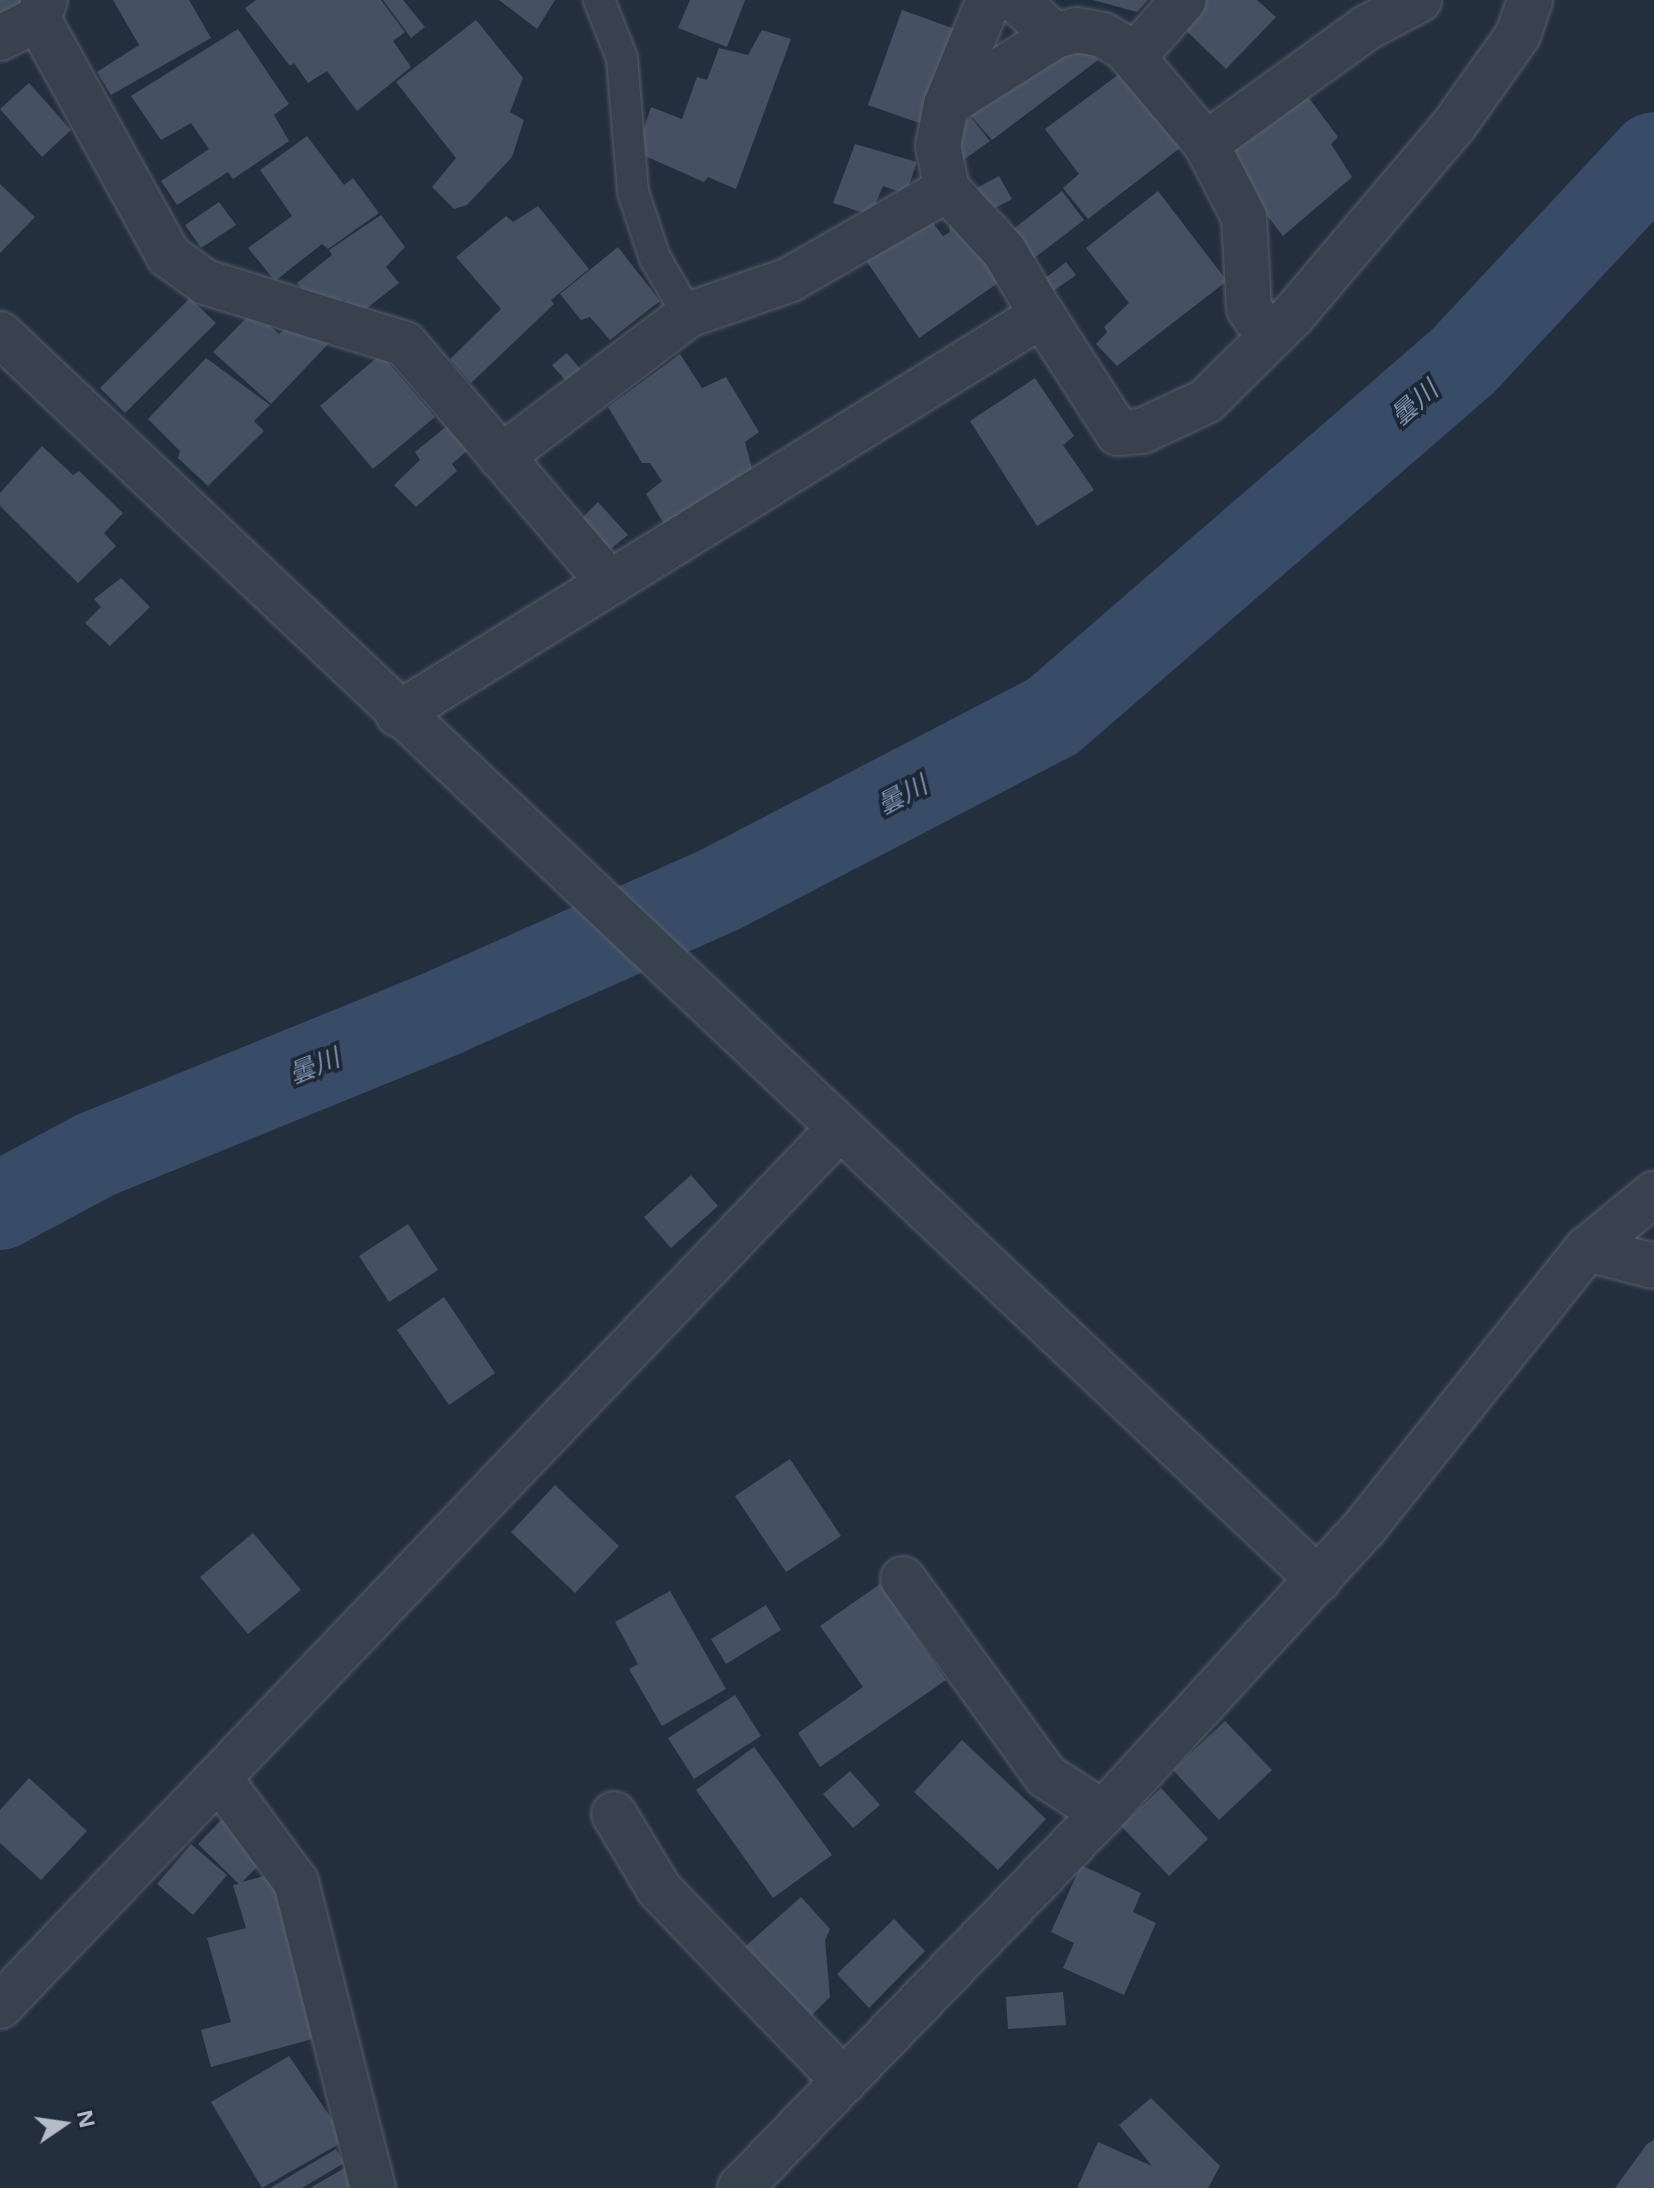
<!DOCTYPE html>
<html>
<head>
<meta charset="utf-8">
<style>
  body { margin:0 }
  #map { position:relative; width:1654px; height:2188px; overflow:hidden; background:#242f3e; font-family:"Noto Sans","Noto Sans JP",sans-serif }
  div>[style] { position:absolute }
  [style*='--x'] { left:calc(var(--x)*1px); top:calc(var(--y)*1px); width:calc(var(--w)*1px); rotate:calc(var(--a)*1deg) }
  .river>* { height:88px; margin:-44px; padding:0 44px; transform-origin:44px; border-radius:44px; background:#394c67 }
  .building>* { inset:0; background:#455162 }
  .roads { filter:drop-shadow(0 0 2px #565f6c) drop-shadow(0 0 2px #565f6c) }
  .service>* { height:30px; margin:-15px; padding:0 15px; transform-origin:15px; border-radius:15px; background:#38414e }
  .minor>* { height:44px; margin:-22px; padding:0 22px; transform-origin:22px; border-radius:22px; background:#38414e }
  .tertiary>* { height:44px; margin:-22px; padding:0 22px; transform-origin:22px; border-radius:22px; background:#38414e }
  span { translate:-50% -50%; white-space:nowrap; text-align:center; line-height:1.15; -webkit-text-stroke:7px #1d2633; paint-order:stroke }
  .water-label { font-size:26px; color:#7c92b1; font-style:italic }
  .north { position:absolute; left:24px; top:2084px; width:80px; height:80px; -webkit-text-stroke:6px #1d2633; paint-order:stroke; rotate:77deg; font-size:22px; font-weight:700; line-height:32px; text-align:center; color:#b4bcc9 }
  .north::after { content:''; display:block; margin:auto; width:28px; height:36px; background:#b4bcc9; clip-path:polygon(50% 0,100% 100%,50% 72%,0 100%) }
</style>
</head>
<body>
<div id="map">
  <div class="river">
    <div style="--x:0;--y:1206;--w:108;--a:-28.2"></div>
    <div style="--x:95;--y:1155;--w:378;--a:-22.2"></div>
    <div style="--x:445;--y:1012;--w:302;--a:-24"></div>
    <div style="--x:721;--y:889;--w:374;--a:-27.5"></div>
    <div style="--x:1053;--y:716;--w:542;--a:-40.89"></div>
    <div style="--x:1463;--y:361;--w:280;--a:-47"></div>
  </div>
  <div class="building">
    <div style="clip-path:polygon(0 0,21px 0,23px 3px,0 22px)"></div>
    <div style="clip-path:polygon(113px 0,189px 0,211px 38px,111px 95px,97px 72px,139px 45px)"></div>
    <div style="clip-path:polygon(256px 0,381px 0,405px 32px,393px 41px,411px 67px,357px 111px,327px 71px,308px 83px,294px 63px,290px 66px,245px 8px)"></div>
    <div style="clip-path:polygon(383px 0,403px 0,425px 27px,411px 38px)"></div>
    <div style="clip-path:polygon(499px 0,555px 0,537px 29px)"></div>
    <div style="clip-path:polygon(690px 0,745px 0,727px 47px,678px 28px)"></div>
    <div style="clip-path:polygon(1093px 0,1148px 0,1137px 12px)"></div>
    <div style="clip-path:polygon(1195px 0,1257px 0,1276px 17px,1226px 69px,1176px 21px)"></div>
    <div style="clip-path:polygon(902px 10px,958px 30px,922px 124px,868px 105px)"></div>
    <div style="clip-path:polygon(476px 20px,523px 78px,510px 112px,524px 120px,512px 157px,467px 205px,454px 209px,432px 187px,456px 158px,396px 82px)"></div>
    <div style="clip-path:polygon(238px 29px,289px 104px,274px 115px,289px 141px,233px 179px,228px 172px,177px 205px,161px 181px,209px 149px,191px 123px,161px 140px,131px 96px)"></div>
    <div style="clip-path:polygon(762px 30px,791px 39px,736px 189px,708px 177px,704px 182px,636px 152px,651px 107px,682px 119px,697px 77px,707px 80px,719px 48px,748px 55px)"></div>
    <div style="clip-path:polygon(1080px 38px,1098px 60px,992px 140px,969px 114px)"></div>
    <div style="clip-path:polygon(1130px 66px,1189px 141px,1088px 219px,1063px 188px,1079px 174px,1045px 129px)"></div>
    <div style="clip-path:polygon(29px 83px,71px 130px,42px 157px,0 109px)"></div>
    <div style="clip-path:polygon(1303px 90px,1338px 137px,1331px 144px,1352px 177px,1283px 236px,1218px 154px)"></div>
    <div style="clip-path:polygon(971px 117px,990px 141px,962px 161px,944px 140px)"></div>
    <div style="clip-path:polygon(307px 136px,344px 185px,353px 178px,379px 213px,328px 249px,322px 244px,275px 281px,248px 248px,292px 216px,260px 170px)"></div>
    <div style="clip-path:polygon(855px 144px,917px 162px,906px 194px,883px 186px,871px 215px,833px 203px)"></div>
    <div style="clip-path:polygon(999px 176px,1012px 199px,988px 212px,975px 189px)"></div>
    <div style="clip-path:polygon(0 184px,35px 217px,0 253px)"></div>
    <div style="clip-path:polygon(1062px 191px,1084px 220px,1029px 262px,1007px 234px)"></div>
    <div style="clip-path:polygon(1158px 191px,1227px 281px,1117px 366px,1096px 344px,1107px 332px,1104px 327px,1129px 303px,1086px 248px)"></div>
    <div style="clip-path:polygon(219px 202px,236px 225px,201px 248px,185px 225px)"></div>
    <div style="clip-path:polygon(538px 206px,589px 269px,551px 300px,554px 304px,471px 383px,450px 359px,501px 309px,456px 257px,506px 216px,513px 222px)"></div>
    <div style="clip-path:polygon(381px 215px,405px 247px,386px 267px,399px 283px,358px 315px,344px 299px,334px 307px,314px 303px,297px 283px,332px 255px,329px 250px)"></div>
    <div style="clip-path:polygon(929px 218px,943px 236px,950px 232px,949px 223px,1008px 276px,919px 338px,865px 259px)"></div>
    <div style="clip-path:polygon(618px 247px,660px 301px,610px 340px,590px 317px,581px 320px,560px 294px)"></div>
    <div style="clip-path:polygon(1066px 262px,1076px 275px,1052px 292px,1043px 280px)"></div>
    <div style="clip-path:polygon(190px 298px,216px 323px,125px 413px,100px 388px)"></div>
    <div style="clip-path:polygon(253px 311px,279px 334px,290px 325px,333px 339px,271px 404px,213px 352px)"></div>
    <div style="clip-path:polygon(567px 353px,587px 377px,573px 389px,552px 365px)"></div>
    <div style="clip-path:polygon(381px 354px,435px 417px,373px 469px,320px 406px)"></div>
    <div style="clip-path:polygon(680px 354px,702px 388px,726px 377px,759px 432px,745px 442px,753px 472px,664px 524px,646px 494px,662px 481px,650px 463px,642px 463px,608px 407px)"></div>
    <div style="clip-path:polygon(206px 358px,270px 405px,254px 421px,264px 431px,208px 486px,178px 458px,180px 451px,148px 419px)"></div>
    <div style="clip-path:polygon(1035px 378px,1074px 436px,1063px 445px,1094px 490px,1037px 526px,970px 421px)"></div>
    <div style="clip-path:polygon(448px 425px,469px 449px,452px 464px,457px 471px,416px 507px,394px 485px,420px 460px,415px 452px)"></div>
    <div style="clip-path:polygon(42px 446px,73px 475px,79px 471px,123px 513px,104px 533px,116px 546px,78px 583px,0 506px,0 493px)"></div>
    <div style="clip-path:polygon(598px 502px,628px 535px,607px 552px,579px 521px)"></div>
    <div style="clip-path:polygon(121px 578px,150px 607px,110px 646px,85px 623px,101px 607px,94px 599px)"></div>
    <div style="clip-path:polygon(691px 1175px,718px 1206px,671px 1248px,644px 1217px)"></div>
    <div style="clip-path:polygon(408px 1224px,438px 1270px,389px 1302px,359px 1256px)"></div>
    <div style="clip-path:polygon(444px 1297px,495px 1373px,449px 1405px,397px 1330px)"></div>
    <div style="clip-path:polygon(790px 1459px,841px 1536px,786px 1572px,735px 1496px)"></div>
    <div style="clip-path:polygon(555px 1485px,619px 1546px,575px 1593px,511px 1532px)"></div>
    <div style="clip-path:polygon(253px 1533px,301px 1590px,248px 1634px,200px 1577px)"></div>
    <div style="clip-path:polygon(880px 1584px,946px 1680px,820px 1767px,798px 1733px,863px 1687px,820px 1626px)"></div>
    <div style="clip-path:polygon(670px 1591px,726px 1689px,662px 1726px,629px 1669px,638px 1664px,615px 1622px)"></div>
    <div style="clip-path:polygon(766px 1605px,781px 1630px,726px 1664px,711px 1639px)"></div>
    <div style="clip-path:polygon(735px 1695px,761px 1736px,694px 1779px,668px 1738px)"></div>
    <div style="clip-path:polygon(1225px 1721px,1272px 1770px,1219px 1820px,1173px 1770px)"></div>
    <div style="clip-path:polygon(962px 1740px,1046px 1819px,998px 1870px,914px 1792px)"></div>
    <div style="clip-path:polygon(754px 1747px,832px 1855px,773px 1898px,696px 1790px)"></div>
    <div style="clip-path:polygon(850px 1771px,880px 1805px,853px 1828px,823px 1794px)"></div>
    <div style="clip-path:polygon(29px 1778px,87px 1831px,41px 1880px,0 1843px,0 1810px)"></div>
    <div style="clip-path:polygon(1161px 1788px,1208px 1839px,1169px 1876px,1121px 1826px)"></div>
    <div style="clip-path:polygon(222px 1819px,264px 1860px,242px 1882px,286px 1870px,316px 2038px,211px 2067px,201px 2030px,231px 2022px,207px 1938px,246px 1928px,233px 1885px,239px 1884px,198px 1844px)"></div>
    <div style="clip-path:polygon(191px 1844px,227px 1875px,193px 1915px,157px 1884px)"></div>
    <div style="clip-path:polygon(1081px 1865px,1141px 1893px,1133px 1912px,1156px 1923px,1124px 1995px,1063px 1968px,1074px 1943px,1051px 1932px)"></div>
    <div style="clip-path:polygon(801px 1897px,830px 1929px,825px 1940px,830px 1997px,809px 2018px,739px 1952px)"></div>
    <div style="clip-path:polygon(894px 1919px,925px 1951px,869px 2008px,837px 1974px)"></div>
    <div style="clip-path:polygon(1063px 1992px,1066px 2025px,1008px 2029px,1006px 1997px)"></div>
    <div style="clip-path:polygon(289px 2056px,346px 2140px,262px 2188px,211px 2102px)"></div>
    <div style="clip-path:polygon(1151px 2098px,1220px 2166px,1208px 2188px,1077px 2188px,1098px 2142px,1152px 2166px,1119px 2125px)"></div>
    <div style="clip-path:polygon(1654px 2140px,1654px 2188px,1615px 2188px,1647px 2144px)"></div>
    <div style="clip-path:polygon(336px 2149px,344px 2163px,302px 2188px,270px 2188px)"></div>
    <div style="clip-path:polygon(348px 2166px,361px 2188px,310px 2188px)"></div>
  </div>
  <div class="roads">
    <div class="service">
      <div style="--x:599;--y:0;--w:62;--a:68.4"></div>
      <div style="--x:622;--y:58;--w:134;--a:85.3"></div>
      <div style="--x:633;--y:192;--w:70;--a:71.6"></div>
      <div style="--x:655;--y:258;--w:66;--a:59.9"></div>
    </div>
    <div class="minor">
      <div style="--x:989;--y:0;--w:113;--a:112.3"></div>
      <div style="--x:946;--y:105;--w:42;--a:101"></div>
      <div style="--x:938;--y:146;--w:44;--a:78.2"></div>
      <div style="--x:947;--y:189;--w:84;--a:47.4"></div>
      <div style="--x:1004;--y:251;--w:74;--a:59.3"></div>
      <div style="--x:1016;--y:0;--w:53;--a:42.7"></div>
      <div style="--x:1055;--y:36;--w:23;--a:-15"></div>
      <div style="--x:1077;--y:30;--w:26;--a:11"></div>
      <div style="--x:1103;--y:35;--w:26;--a:31"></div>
      <div style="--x:1125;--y:48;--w:126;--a:49.8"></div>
      <div style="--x:1206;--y:144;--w:82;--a:62.5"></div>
      <div style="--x:1244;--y:217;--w:91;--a:86.9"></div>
      <div style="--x:1249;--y:308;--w:36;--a:56"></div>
      <div style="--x:38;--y:19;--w:271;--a:61.1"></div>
      <div style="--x:169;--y:256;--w:44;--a:35.8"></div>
      <div style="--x:205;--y:282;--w:209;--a:17.2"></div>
      <div style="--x:405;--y:344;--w:315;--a:49.4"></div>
      <div style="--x:0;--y:38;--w:42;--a:-26.6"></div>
      <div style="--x:38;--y:19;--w:20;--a:-70"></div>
      <div style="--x:1133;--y:57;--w:76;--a:-48.2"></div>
      <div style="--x:946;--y:105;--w:129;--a:-32.3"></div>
      <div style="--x:1206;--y:144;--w:198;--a:-35.9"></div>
      <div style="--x:1366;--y:28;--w:60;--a:-27.8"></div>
      <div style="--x:0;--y:334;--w:1814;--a:43.37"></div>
      <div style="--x:501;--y:457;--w:235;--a:-37.2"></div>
      <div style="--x:688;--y:315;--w:107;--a:-19.1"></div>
      <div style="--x:789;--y:280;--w:182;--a:-29.9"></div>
      <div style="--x:398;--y:714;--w:758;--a:-31.78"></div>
      <div style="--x:1042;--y:315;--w:140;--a:57.2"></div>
      <div style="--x:1118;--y:433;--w:24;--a:-5"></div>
      <div style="--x:1142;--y:431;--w:71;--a:-25.1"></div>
      <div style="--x:1206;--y:401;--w:122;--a:-44.7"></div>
      <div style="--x:1293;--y:315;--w:249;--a:-49.7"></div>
      <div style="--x:1454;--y:125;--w:110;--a:-54.6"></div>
      <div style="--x:1518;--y:35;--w:37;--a:-71"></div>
      <div style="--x:1587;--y:1249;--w:69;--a:14.2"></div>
      <div style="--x:903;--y:1579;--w:243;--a:54"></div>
      <div style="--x:1046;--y:1776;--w:68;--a:33"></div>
      <div style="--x:219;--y:1778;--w:129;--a:53.5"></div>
      <div style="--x:296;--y:1882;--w:316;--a:75.9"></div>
      <div style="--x:614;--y:1814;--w:87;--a:59"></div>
      <div style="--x:659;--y:1889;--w:267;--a:46.1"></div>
      <div style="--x:0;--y:2006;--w:1215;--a:-46.27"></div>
      <div style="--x:740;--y:2188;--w:522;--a:-45.93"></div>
      <div style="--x:1103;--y:1813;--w:386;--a:-47.5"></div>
    </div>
    <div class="tertiary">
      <div style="--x:1364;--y:1528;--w:357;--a:-51.4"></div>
      <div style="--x:1587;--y:1249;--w:87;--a:-39.4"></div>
    </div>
  </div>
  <div class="water-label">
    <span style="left:1414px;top:403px;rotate:-41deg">曇川</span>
    <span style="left:902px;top:795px;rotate:-28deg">曇川</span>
    <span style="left:314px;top:1066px;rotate:-22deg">曇川</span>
  </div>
  <div class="north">N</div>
</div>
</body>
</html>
